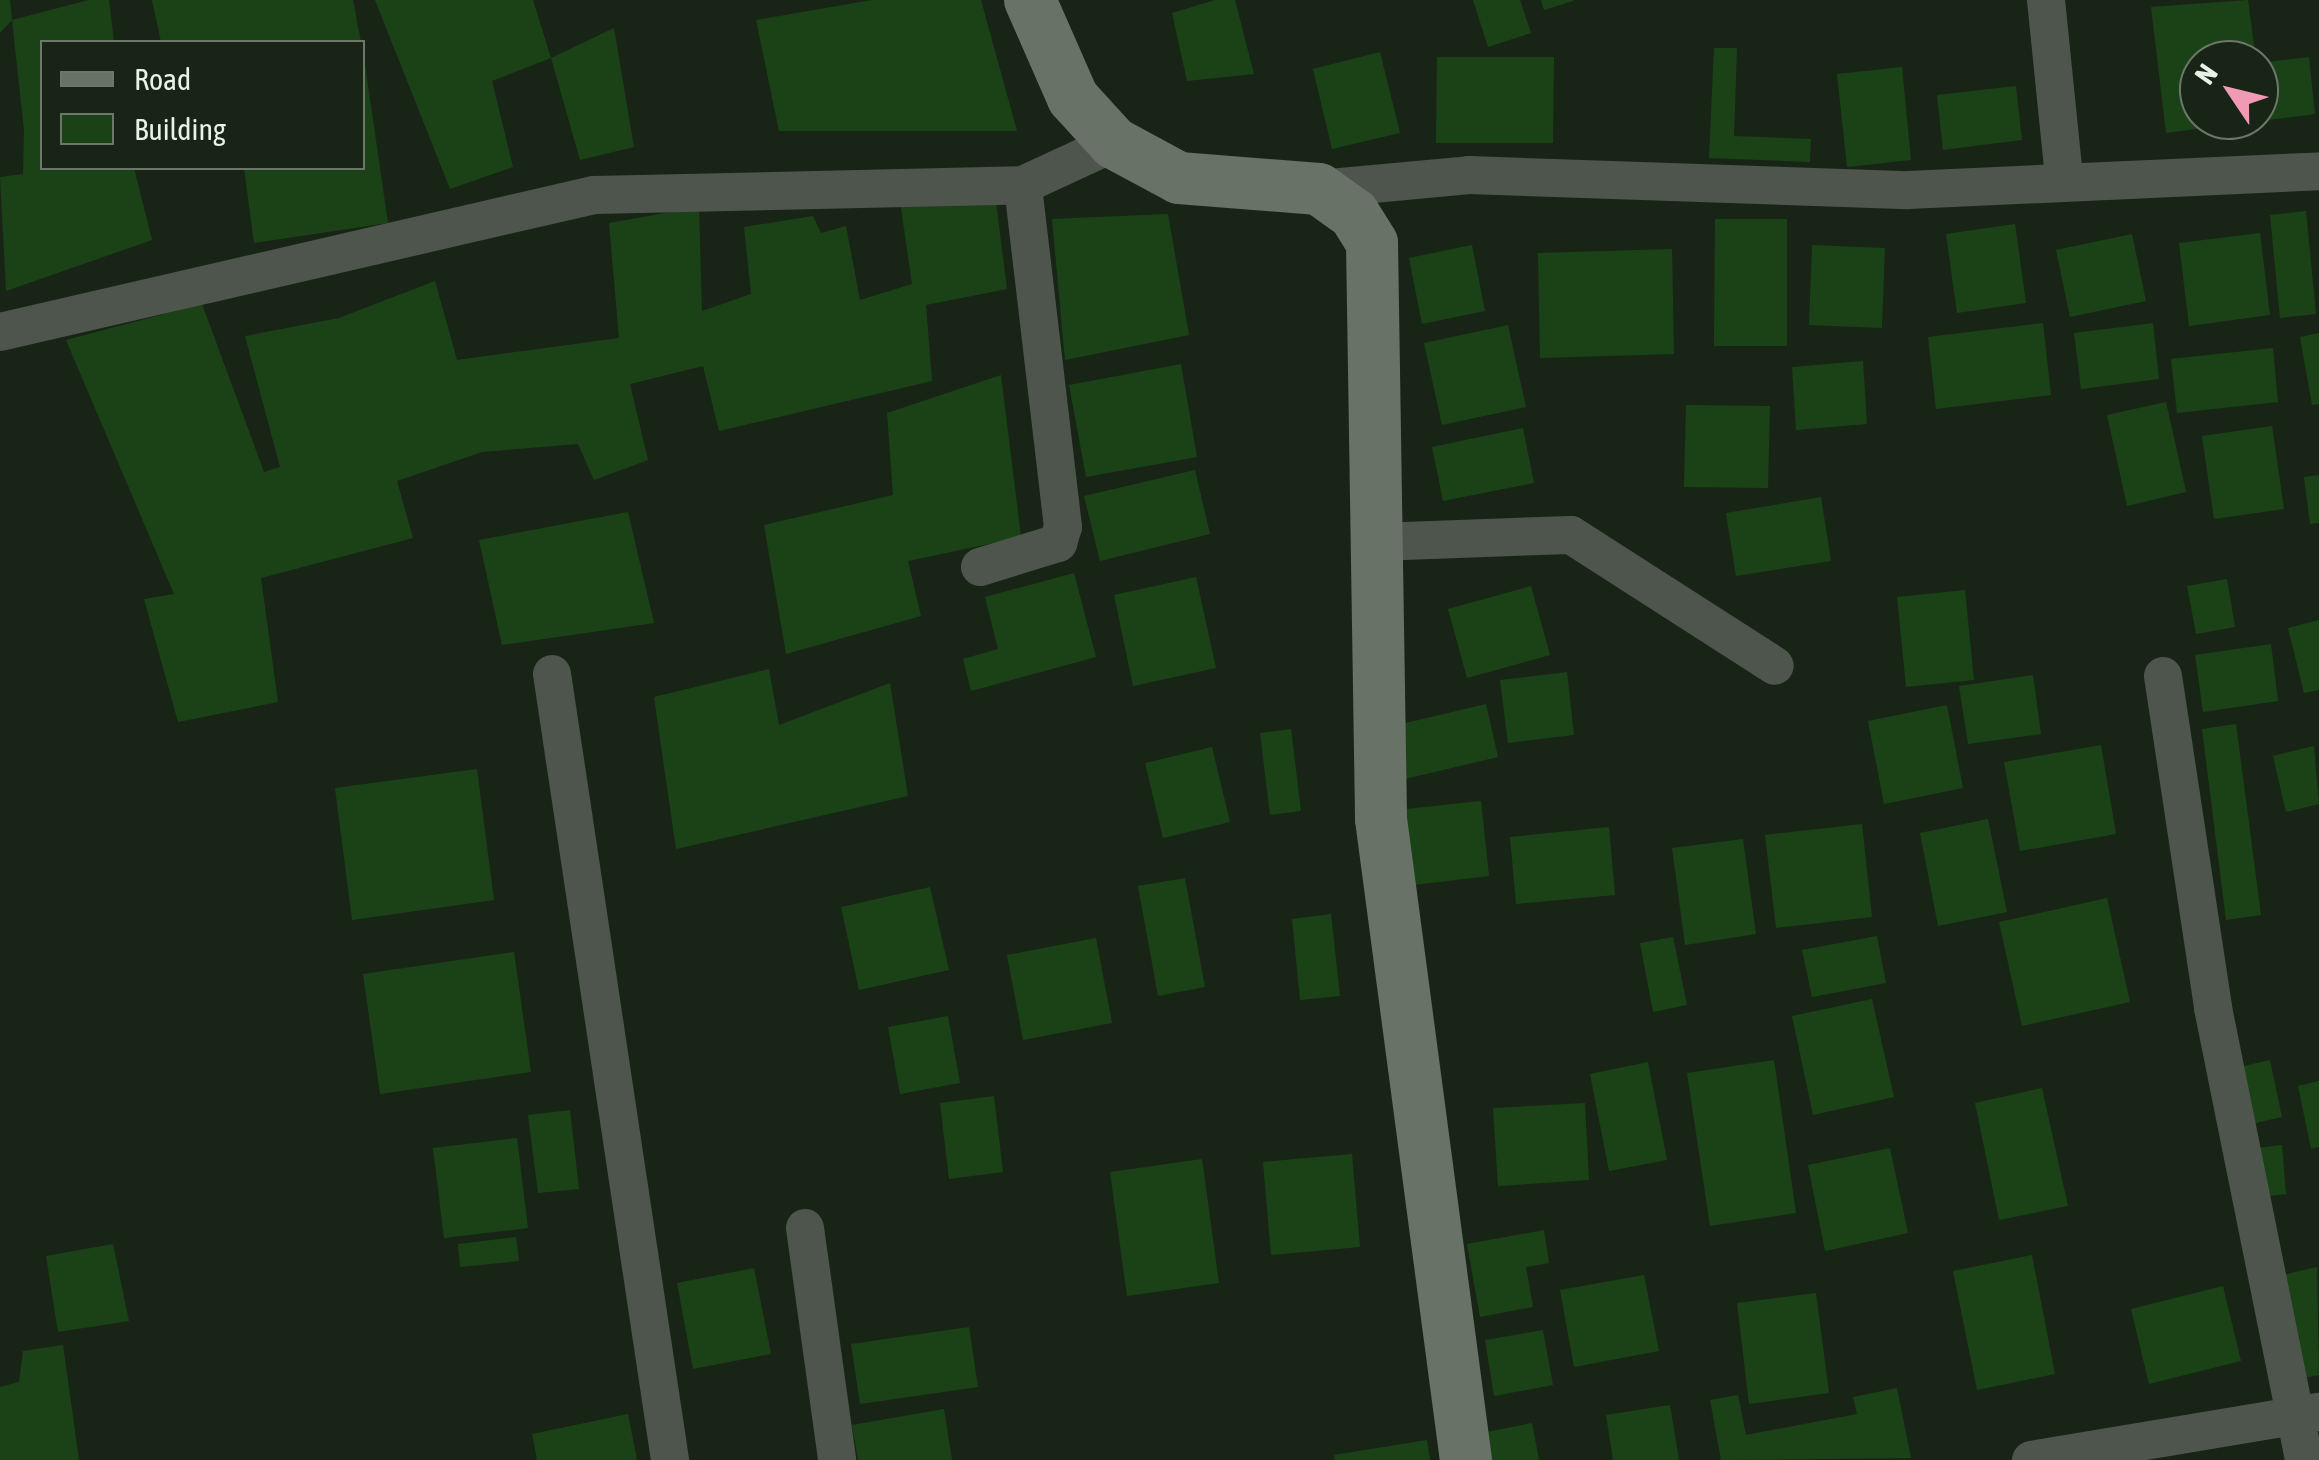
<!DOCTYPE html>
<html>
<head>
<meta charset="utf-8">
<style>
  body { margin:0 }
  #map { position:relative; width:2319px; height:1460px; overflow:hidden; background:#182516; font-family:"Asap Condensed",sans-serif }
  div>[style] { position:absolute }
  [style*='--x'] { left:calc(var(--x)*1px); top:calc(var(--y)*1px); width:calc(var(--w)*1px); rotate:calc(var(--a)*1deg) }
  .building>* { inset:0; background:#1b4217 }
  .street>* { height:38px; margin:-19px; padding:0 19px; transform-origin:19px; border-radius:19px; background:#4e554d }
  .secondary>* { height:52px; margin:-26px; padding:0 26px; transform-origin:26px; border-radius:26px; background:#687266 }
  span { translate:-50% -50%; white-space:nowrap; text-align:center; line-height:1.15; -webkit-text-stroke:8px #182516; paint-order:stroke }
  .legend { position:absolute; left:40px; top:40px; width:325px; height:130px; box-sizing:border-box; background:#182516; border:2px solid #6c776a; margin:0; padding:12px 18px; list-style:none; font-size:30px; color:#e9f2e8 }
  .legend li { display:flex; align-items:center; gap:20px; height:50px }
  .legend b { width:50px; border:2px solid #6c776a }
  .north { position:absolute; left:2179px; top:40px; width:100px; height:100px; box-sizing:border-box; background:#182516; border:2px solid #6c776a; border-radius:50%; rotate:305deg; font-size:28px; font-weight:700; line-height:40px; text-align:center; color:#e9f2e8 }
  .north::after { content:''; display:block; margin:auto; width:35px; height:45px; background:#f09ab6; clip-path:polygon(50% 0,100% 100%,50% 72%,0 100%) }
</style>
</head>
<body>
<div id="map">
  <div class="building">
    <div style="clip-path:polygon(0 0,10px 0,12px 20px,0 33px)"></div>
    <div style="clip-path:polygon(89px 0,109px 0,114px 42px,42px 42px,42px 168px,134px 168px,152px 240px,6px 291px,0 177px,23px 174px,24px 130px,12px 20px)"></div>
    <div style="clip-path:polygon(152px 0,353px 0,361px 42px,161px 42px)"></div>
    <div style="clip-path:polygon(375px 0,533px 0,551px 58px,614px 28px,634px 147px,580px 160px,551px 58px,492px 81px,513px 167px,450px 189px)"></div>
    <div style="clip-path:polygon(872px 0,981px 0,1017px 131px,779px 131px,756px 20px)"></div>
    <div style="clip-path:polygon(1215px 0,1235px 0,1254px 74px,1187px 81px,1172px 13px)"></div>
    <div style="clip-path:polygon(1473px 0,1520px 0,1531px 33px,1488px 47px)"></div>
    <div style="clip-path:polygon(1541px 0,1573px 0,1573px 1px,1544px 10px)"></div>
    <div style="clip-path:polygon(2248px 0,2256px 60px,2199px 60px,2199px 120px,2248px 122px,2166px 133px,2151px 7px)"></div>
    <div style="clip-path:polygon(1714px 48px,1737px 48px,1734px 136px,1811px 139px,1810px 162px,1709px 158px)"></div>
    <div style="clip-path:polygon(1380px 52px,1400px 133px,1332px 149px,1313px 69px)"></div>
    <div style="clip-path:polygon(1437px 57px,1554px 57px,1553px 143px,1436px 143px)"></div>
    <div style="clip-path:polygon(2309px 57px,2315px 114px,2259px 121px,2259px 63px)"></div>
    <div style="clip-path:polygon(364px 58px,388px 223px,254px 243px,244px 168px,362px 168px)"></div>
    <div style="clip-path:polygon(1902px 67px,1911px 160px,1847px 167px,1837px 74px)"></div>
    <div style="clip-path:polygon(2016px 86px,2022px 140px,1943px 150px,1937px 95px)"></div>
    <div style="clip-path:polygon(900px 201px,996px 202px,1007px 289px,926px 305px,932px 381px,719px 431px,703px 366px,630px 384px,648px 460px,594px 480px,578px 444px,482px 452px,397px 481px,413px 538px,261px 578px,278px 702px,178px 722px,144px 599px,174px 594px,66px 340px,202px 304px,264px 472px,280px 467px,245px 336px,339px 318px,435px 281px,457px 360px,619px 338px,609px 223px,699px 207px,702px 311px,751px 294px,744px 227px,813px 216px,821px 233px,846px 226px,860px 300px,912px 284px)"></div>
    <div style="clip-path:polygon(2306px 211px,2316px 314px,2280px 318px,2270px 215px)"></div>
    <div style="clip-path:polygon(1168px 214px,1189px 335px,1065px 360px,1052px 219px)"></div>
    <div style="clip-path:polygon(1715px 219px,1787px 219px,1787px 346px,1714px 346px)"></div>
    <div style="clip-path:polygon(2015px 224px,2026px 303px,1957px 313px,1946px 234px)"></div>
    <div style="clip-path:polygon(2260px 233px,2270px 315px,2189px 326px,2179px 243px)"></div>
    <div style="clip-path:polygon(2132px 234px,2146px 301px,2070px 317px,2056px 250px)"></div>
    <div style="clip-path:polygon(1472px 245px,1485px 311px,1422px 324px,1409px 258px)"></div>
    <div style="clip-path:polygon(1812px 245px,1885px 248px,1882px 328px,1809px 325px)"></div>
    <div style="clip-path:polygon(1672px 249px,1674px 354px,1540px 358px,1538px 253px)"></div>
    <div style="clip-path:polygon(2043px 323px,2051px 395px,1936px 409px,1928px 337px)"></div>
    <div style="clip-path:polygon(2153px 323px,2159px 379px,2081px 389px,2074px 333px)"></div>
    <div style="clip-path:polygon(1508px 325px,1526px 407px,1442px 425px,1424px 343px)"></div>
    <div style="clip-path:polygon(2319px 333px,2319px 404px,2312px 405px,2300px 337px)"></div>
    <div style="clip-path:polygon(2273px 348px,2278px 402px,2177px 413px,2171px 359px)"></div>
    <div style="clip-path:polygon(1863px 361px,1867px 424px,1796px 430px,1792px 367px)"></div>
    <div style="clip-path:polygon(1181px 364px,1197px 457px,1086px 477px,1069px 385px)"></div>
    <div style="clip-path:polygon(1001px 375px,1021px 537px,908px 561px,921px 616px,786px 654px,764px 525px,893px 495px,887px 413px)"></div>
    <div style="clip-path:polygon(2166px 402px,2186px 492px,2127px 506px,2107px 415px)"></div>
    <div style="clip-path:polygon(1686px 405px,1770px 406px,1768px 488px,1684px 487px)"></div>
    <div style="clip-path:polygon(2272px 426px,2284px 509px,2214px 519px,2202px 436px)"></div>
    <div style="clip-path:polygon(1523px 428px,1534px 483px,1443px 501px,1432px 447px)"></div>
    <div style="clip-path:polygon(1195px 470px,1210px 534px,1100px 561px,1084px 496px)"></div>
    <div style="clip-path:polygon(2319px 475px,2319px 523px,2310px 524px,2304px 477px)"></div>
    <div style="clip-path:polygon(1821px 497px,1831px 561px,1736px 576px,1726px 513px)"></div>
    <div style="clip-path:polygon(628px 512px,654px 623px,502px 645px,479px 540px)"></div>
    <div style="clip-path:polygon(1074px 573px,1096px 657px,971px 691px,963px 659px,998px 649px,985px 597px)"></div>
    <div style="clip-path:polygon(1196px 577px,1216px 668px,1133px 686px,1114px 595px)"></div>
    <div style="clip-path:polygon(2227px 579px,2235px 627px,2196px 634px,2187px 586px)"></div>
    <div style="clip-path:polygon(1531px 586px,1550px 655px,1467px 678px,1448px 609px)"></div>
    <div style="clip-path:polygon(1965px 590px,1974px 680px,1906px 687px,1897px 597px)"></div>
    <div style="clip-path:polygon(2319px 620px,2319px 690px,2304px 693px,2288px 628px)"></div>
    <div style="clip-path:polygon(2271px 644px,2278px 701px,2203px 712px,2195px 655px)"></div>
    <div style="clip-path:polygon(769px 669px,779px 725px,890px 683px,908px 796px,676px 849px,654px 697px)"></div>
    <div style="clip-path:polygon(1567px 672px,1574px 735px,1508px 743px,1500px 680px)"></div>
    <div style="clip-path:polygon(2033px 675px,2041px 734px,1968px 744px,1959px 686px)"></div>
    <div style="clip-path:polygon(1486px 704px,1498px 757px,1405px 779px,1393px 726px)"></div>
    <div style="clip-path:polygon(1947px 705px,1963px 788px,1884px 804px,1868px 721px)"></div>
    <div style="clip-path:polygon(2236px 724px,2261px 915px,2226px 920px,2202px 729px)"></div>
    <div style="clip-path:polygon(1291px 729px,1301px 811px,1270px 815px,1260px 733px)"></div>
    <div style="clip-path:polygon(2101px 745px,2116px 834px,2020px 851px,2004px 762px)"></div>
    <div style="clip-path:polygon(2314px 746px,2319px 804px,2286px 812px,2273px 756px)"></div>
    <div style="clip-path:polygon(1212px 747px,1230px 822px,1163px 838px,1145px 763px)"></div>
    <div style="clip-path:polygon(477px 769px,494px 900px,352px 920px,335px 788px)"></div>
    <div style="clip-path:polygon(1481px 801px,1489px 876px,1414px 885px,1406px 809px)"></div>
    <div style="clip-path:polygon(1988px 819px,2007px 912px,1938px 926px,1920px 833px)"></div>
    <div style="clip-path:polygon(1862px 824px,1872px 917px,1776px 928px,1765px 835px)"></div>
    <div style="clip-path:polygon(1609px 827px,1615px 895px,1516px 904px,1510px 837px)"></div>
    <div style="clip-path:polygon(1743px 839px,1756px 934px,1685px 945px,1672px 848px)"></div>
    <div style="clip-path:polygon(1185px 878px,1205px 987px,1158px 996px,1138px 886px)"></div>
    <div style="clip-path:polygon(930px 887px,949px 970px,859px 990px,841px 907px)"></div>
    <div style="clip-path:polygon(2107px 898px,2130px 1002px,2022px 1026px,1999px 922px)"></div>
    <div style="clip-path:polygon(1331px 914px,1340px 996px,1300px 1000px,1292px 919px)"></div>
    <div style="clip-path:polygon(1877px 936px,1886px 983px,1812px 997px,1802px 950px)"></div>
    <div style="clip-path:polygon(1673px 937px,1687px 1005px,1653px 1012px,1640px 943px)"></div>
    <div style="clip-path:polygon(1096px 938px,1112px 1023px,1023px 1040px,1007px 955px)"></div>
    <div style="clip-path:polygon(514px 952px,531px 1072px,380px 1094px,363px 974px)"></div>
    <div style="clip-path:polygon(1872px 999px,1894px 1097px,1813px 1115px,1792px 1016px)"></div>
    <div style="clip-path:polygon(948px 1016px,960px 1083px,900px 1094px,888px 1027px)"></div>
    <div style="clip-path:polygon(1774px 1060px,1796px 1213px,1710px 1226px,1687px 1073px)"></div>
    <div style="clip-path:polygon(2270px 1060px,2282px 1117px,2251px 1124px,2240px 1067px)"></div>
    <div style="clip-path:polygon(1648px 1062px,1667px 1160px,1609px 1171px,1590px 1074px)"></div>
    <div style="clip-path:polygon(2319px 1081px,2319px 1147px,2311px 1149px,2298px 1086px)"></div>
    <div style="clip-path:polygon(2042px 1088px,2068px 1206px,1999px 1220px,1975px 1103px)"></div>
    <div style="clip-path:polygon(994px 1096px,1003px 1172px,949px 1179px,940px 1103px)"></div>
    <div style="clip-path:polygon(1585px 1103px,1589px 1180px,1498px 1186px,1493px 1108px)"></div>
    <div style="clip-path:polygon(570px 1110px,579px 1189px,538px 1193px,528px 1115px)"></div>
    <div style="clip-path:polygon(517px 1138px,528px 1228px,444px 1238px,433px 1148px)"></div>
    <div style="clip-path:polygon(2282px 1145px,2286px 1194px,2262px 1197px,2257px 1148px)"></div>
    <div style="clip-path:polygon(1890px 1148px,1908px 1233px,1825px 1251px,1808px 1165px)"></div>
    <div style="clip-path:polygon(1352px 1154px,1360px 1247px,1271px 1255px,1263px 1162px)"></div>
    <div style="clip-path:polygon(1202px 1159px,1219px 1283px,1127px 1296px,1110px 1172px)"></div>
    <div style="clip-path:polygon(1544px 1230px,1549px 1263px,1526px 1267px,1533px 1307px,1480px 1317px,1467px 1244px)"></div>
    <div style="clip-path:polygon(516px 1237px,519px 1261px,460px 1267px,458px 1244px)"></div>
    <div style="clip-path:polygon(113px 1244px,129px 1321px,58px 1332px,46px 1256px)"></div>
    <div style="clip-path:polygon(2032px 1255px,2055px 1374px,1977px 1390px,1953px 1271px)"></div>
    <div style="clip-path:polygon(2317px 1267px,2319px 1375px,2298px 1379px,2274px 1277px)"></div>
    <div style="clip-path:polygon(754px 1268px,771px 1354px,693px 1369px,677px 1283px)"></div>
    <div style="clip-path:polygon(1644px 1275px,1659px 1351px,1574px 1367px,1560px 1290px)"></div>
    <div style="clip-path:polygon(2223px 1286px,2241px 1361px,2149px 1384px,2131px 1309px)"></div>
    <div style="clip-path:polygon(1816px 1293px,1829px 1393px,1749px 1404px,1737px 1303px)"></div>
    <div style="clip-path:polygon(969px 1327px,978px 1387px,860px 1404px,851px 1344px)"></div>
    <div style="clip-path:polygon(1543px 1330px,1553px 1385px,1494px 1396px,1485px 1340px)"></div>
    <div style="clip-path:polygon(63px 1345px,79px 1460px,0 1460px,0 1387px,19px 1382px,23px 1351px)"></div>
    <div style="clip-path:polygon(1897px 1388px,1911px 1458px,1721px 1460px,1710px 1400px,1738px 1395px,1746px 1435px,1857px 1414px,1853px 1397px)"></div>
    <div style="clip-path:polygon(1670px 1405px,1679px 1460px,1613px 1460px,1606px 1415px)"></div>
    <div style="clip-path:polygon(944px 1409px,952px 1460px,858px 1460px,852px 1425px)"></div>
    <div style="clip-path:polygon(628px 1414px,637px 1460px,537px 1460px,532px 1434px)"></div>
    <div style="clip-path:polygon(1532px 1423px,1539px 1460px,1487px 1460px,1482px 1433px)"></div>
    <div style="clip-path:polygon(1427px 1440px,1430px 1460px,1335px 1460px,1334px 1455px)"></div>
  </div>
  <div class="street">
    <div style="--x:2046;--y:0;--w:178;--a:84.2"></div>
    <div style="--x:1319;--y:189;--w:151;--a:-5.3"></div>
    <div style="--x:1469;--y:175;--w:439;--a:2"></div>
    <div style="--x:1908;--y:190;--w:411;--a:-2.6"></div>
    <div style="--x:0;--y:332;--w:610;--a:-12.99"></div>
    <div style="--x:594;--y:195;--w:429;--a:-1.3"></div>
    <div style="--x:1023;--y:185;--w:100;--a:-24.8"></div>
    <div style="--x:1377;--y:542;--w:194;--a:-2.1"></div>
    <div style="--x:1571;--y:535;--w:242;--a:32.7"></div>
    <div style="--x:980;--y:567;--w:82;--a:-17.1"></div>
    <div style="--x:1058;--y:543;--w:17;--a:-73"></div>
    <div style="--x:1063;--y:527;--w:344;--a:-96.7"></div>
    <div style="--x:552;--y:674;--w:795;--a:81.46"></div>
    <div style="--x:2163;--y:676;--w:336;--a:81.4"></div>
    <div style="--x:2213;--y:1008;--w:461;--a:78.6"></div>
    <div style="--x:805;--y:1228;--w:234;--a:82.1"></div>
    <div style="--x:2031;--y:1460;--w:292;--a:-9.5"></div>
  </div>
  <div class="secondary">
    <div style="--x:1030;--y:0;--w:107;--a:66.3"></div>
    <div style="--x:1073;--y:98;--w:61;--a:47.7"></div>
    <div style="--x:1114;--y:143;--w:74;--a:28.3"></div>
    <div style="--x:1179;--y:178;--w:140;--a:4.5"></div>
    <div style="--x:1319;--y:189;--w:43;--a:35.5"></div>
    <div style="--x:1354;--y:214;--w:34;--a:58"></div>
    <div style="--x:1372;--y:243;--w:576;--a:89.1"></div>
    <div style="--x:1381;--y:819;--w:647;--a:82.45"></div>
  </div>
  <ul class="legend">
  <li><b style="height:12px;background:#687266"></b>Road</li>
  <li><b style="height:28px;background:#1b4217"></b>Building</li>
  </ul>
  <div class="north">N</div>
</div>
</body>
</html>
